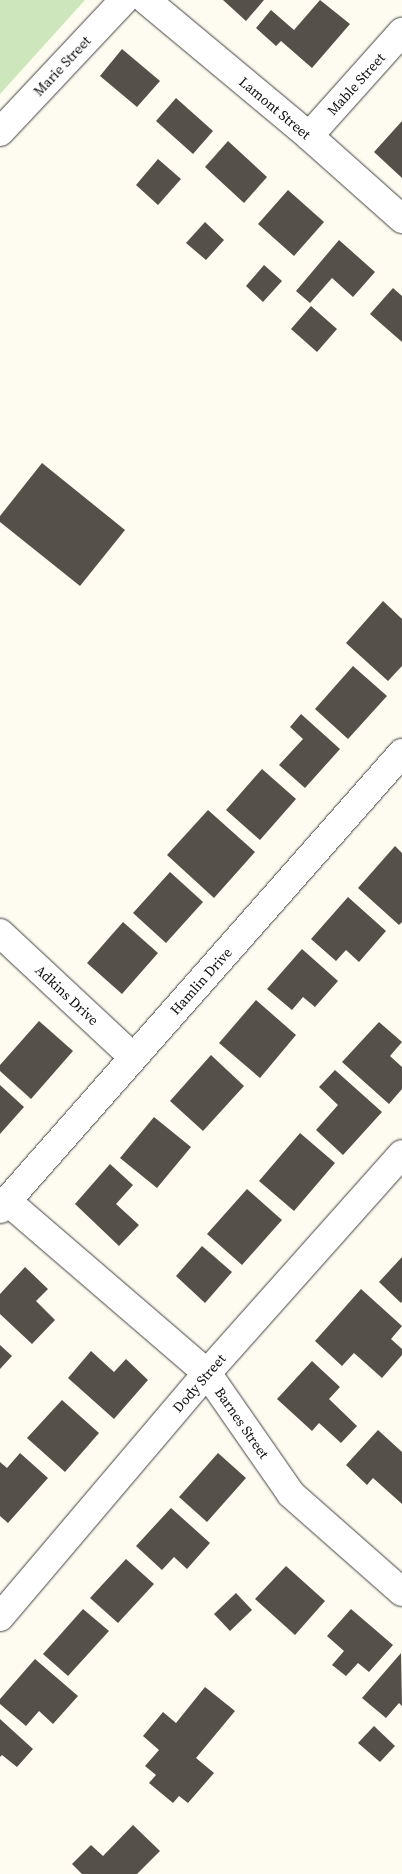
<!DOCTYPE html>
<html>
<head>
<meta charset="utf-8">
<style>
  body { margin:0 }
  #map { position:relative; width:402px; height:1874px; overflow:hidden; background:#fefcf0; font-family:"Source Serif 4",serif }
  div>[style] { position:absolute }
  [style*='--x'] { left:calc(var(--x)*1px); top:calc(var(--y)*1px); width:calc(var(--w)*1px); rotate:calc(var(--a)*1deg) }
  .green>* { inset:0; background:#cde6bc }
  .building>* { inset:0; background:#56504b }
  .roads { filter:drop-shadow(0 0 1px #414141) drop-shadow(0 0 1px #414141) }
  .minor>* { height:28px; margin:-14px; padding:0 14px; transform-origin:14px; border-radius:14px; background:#fff }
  span { translate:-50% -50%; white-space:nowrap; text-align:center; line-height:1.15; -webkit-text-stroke:5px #fff; paint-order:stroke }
  .street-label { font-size:14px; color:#0e0e0e }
</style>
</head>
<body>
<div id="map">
  <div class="green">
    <div style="clip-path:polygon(0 0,85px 0,0 94px)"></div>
  </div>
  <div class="building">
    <div style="clip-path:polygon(223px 0,264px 0,246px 21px)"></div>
    <div style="clip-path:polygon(320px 0,350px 24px,312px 68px,281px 41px,276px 46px,256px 28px,271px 10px,294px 30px)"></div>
    <div style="clip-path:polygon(122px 49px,160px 81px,137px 107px,100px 76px)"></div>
    <div style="clip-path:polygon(176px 98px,213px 131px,193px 154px,156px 121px)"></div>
    <div style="clip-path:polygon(402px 121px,402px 178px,374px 152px)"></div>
    <div style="clip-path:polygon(228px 141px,267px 177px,244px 203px,205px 167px)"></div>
    <div style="clip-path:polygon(158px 159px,181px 179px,158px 205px,136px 185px)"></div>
    <div style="clip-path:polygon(288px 190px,324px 222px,294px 256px,258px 224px)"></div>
    <div style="clip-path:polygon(205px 222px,224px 240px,206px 260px,186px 243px)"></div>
    <div style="clip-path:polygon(339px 240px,375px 272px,353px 297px,332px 278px,310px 303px,296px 291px)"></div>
    <div style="clip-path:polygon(264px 265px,282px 281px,263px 302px,246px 286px)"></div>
    <div style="clip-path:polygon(393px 288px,402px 296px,402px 342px,370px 314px)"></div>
    <div style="clip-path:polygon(311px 306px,337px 329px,317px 352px,291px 329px)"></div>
    <div style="clip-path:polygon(42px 463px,125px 530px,80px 586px,0 522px,0 516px)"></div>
    <div style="clip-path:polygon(383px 601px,402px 619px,402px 666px,388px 681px,346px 643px)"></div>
    <div style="clip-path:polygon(353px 666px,387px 696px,348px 739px,315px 709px)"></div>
    <div style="clip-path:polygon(301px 714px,340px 749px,305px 788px,279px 765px,303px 739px,290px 727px)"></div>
    <div style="clip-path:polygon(262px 769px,296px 799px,260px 840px,226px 810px)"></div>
    <div style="clip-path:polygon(208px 810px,255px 852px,214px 898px,167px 855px)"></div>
    <div style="clip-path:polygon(395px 846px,402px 853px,402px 922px,399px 925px,358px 888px)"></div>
    <div style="clip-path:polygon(170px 872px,203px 902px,166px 943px,133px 913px)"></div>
    <div style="clip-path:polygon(348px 897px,386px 931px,359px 962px,346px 950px,336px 961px,311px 939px)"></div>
    <div style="clip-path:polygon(123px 922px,158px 953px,122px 994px,87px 963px)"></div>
    <div style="clip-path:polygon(302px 949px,338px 981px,315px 1007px,303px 997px,292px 1010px,267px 989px)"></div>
    <div style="clip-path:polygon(256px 1000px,296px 1035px,260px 1078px,219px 1043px)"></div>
    <div style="clip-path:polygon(39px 1021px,73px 1051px,31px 1099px,0 1071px,0 1065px)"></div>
    <div style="clip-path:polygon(379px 1022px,402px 1042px,390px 1056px,402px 1067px,402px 1089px,389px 1104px,342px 1062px)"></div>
    <div style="clip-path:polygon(211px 1055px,244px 1086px,203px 1131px,170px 1101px)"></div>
    <div style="clip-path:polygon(335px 1070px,382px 1112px,343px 1155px,316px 1130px,338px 1105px,319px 1087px)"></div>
    <div style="clip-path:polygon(0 1085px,24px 1107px,0 1134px)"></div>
    <div style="clip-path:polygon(154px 1117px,191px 1147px,157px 1188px,120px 1158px)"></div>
    <div style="clip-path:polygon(300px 1133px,335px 1163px,294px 1211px,259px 1181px)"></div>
    <div style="clip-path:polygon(110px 1164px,133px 1185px,116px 1204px,139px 1225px,119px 1246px,75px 1204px)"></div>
    <div style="clip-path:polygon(247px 1189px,282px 1220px,242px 1265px,207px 1234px)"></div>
    <div style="clip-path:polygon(202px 1246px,232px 1272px,205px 1303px,176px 1276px)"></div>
    <div style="clip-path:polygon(402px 1257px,402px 1301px,401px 1303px,379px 1282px)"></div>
    <div style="clip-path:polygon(25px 1267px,48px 1289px,36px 1301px,55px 1320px,32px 1344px,0 1314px,0 1294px)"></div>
    <div style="clip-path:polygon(361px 1289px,402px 1326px,391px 1339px,402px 1349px,402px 1355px,382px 1378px,354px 1353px,342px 1366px,315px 1341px)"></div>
    <div style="clip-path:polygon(0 1345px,12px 1356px,0 1369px)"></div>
    <div style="clip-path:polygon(91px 1351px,114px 1372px,126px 1359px,148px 1380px,114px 1419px,68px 1378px)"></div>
    <div style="clip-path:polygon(312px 1361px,340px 1387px,329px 1399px,357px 1426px,341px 1443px,319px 1423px,312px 1431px,277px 1399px)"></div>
    <div style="clip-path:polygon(62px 1400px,99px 1433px,65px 1472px,27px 1438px)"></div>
    <div style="clip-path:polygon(378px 1430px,402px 1452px,402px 1504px,373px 1478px,367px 1485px,346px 1465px)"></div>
    <div style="clip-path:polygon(20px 1453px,48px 1478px,8px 1523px,0 1516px,0 1462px,7px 1468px)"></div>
    <div style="clip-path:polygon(218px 1453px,246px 1478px,207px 1522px,179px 1497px)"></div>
    <div style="clip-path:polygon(171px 1508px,210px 1543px,187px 1569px,174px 1557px,162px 1570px,136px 1546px)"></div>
    <div style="clip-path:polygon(126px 1559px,154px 1584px,118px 1623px,90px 1598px)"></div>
    <div style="clip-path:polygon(286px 1566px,325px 1601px,295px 1635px,255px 1599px)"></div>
    <div style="clip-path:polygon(236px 1593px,252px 1610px,230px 1631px,214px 1614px)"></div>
    <div style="clip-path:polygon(83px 1609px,109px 1631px,68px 1676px,43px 1654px)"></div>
    <div style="clip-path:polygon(351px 1609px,393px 1645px,369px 1672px,358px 1663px,346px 1676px,332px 1665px,344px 1651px,327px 1636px)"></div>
    <div style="clip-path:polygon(401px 1653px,402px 1706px,399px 1703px,386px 1718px,362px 1698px)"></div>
    <div style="clip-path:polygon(35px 1659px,78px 1696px,53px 1724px,39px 1711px,26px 1726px,0 1704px,0 1699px)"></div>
    <div style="clip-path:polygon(205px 1687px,235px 1711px,196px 1758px,214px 1773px,188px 1803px,179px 1796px,173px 1803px,149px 1783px,156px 1775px,145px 1766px,159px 1750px,143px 1736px,163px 1712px,176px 1723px)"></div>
    <div style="clip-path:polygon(0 1719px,33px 1749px,17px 1767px,2px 1755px,0 1757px)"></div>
    <div style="clip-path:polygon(374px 1726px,395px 1746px,380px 1762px,358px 1743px)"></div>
    <div style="clip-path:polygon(133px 1825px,160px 1851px,137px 1874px,82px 1874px,72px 1864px,91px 1845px,103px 1856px)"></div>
  </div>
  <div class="roads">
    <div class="minor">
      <div style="--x:146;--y:0;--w:212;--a:39.8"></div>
      <div style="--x:309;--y:136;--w:125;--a:41.7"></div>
      <div style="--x:0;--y:132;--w:181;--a:-46.8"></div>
      <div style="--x:309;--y:136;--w:140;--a:-48.2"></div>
      <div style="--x:0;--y:933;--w:182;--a:43"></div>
      <div style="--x:7;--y:1201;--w:264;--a:40.7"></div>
      <div style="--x:207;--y:1373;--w:147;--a:55.2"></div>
      <div style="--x:291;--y:1494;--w:148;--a:41.4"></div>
      <div style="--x:0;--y:1209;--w:608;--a:-48.6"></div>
      <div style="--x:0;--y:1617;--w:320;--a:-49.7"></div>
      <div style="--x:207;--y:1373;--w:293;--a:-48.3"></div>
    </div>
  </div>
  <div class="street-label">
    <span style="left:62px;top:66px;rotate:-47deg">Marie Street</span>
    <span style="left:356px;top:84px;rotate:-48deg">Mable Street</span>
    <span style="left:275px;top:108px;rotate:40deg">Lamont Street</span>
    <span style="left:201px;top:981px;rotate:-48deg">Hamlin Drive</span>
    <span style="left:67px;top:995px;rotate:43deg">Adkins Drive</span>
    <span style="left:199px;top:1383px;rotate:-49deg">Dody Street</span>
    <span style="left:242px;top:1423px;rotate:55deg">Barnes Street</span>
  </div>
</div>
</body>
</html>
